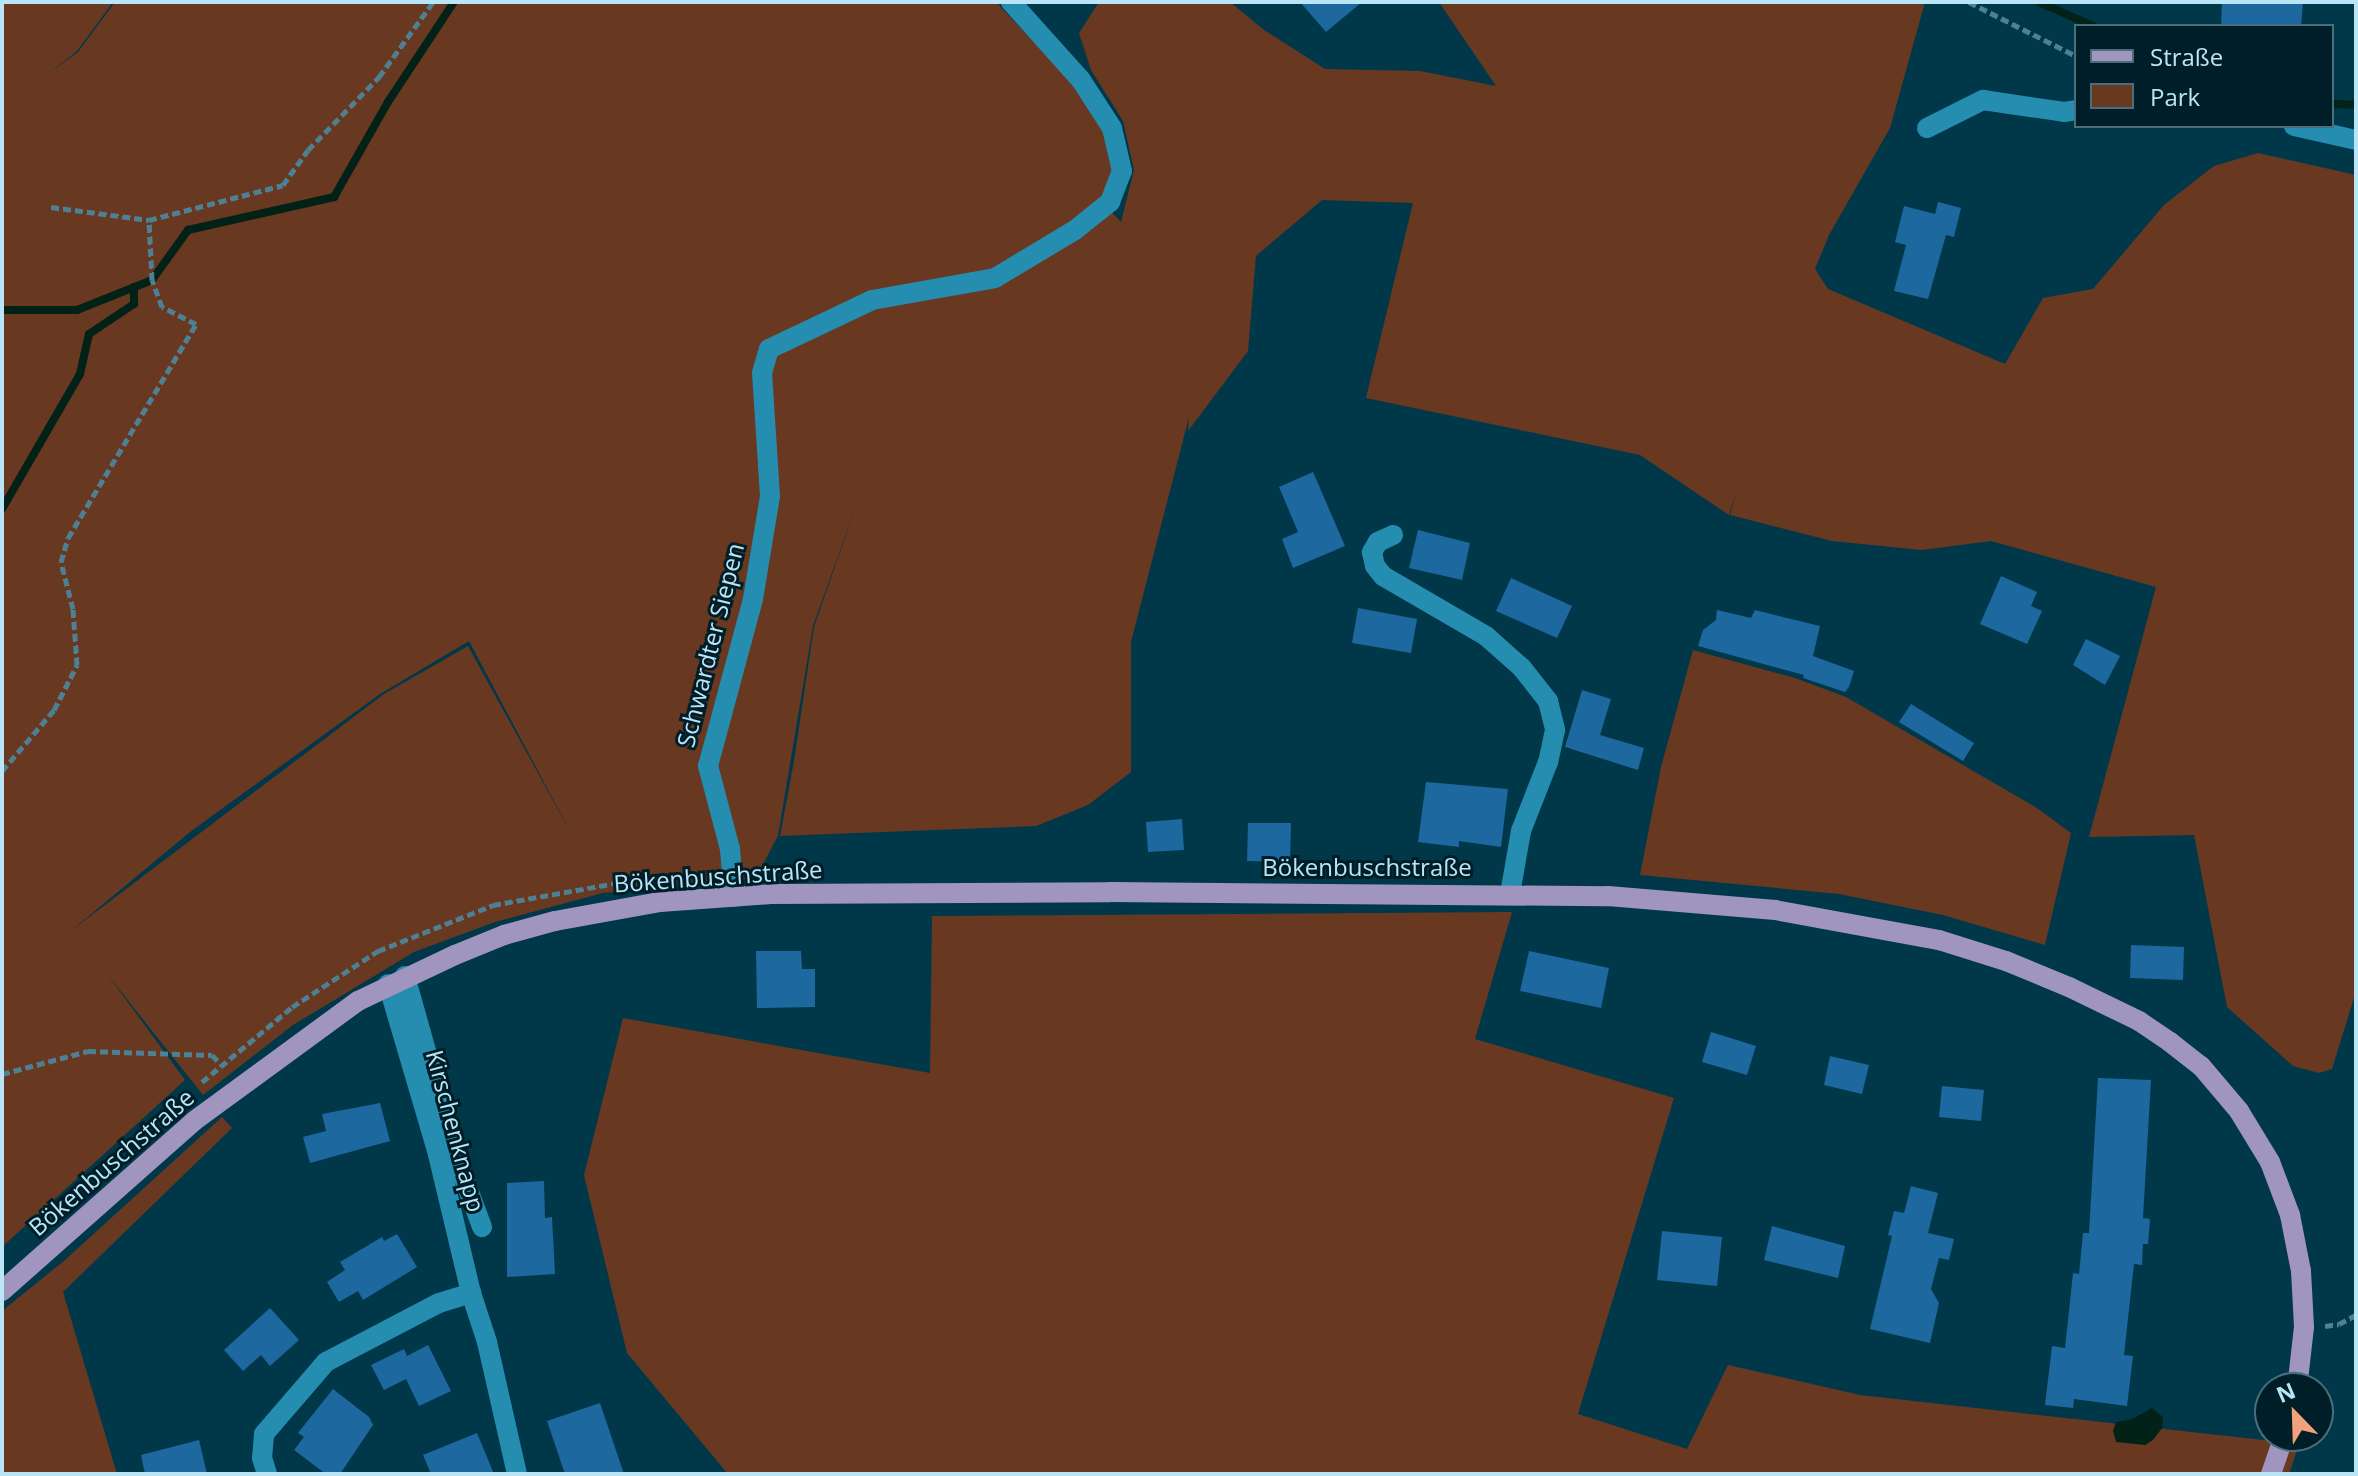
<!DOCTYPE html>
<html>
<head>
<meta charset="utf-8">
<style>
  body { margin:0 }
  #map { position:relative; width:2358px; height:1476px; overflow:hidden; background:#00384a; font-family:"Open Sans",sans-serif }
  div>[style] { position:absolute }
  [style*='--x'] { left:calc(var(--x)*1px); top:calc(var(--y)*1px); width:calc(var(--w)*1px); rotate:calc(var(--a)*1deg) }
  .green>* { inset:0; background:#693820 }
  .water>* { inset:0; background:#022217 }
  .stream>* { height:8px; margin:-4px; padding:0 4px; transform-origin:4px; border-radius:4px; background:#022217 }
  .building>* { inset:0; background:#1c689f }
  .path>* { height:5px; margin-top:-2.5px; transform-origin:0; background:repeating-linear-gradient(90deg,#4d8092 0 8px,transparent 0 12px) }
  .minor>* { height:20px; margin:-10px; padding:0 10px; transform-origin:10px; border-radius:10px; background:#258daf }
  .major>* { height:20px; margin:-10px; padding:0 10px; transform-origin:10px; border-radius:10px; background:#9f95bf }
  span { translate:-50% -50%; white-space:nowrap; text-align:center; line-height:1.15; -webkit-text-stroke:6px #001e28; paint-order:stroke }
  .street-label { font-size:24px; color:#b9e5f7 }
  .frame { position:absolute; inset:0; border:4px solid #b9e5f7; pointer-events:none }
  .legend { position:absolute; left:2074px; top:24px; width:260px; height:104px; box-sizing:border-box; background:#001e28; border:2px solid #4a6e7b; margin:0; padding:10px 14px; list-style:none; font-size:24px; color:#b9e5f7 }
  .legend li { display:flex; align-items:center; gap:16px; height:40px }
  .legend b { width:40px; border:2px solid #4a6e7b }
  .north { position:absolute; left:2254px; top:1372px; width:80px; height:80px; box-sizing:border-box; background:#001e28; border:2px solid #4a6e7b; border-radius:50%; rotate:337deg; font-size:22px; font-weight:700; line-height:32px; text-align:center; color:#b9e5f7 }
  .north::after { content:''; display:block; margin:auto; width:28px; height:36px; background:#f1a17c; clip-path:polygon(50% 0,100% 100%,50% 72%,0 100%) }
</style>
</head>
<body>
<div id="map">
  <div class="green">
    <div style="clip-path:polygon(evenodd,2px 2px,113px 2px,77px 51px,49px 73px,78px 52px,115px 2px,996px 2px,1079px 90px,1103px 131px,1113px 170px,1100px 200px,1121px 222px,1134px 170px,1123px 121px,1091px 70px,1079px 33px,1099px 2px,1230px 2px,1264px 30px,1325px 69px,1420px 71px,1496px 86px,1439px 2px,1925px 2px,1890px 128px,1829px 235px,1815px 269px,1828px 289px,2005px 364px,2043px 298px,2093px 289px,2164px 205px,2214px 166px,2258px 153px,2356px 175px,2356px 991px,2332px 1069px,2319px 1073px,2293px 1066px,2227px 1007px,2194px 835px,2089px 837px,2156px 587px,1991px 541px,1922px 550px,1832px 541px,1730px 515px,1738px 487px,1729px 515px,1640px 455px,1366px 398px,1413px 203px,1322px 200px,1256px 256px,1248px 351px,1188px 431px,1189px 417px,1131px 642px,1131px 772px,1088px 805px,1036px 826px,780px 836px,794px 761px,814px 627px,857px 503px,813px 626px,778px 836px,755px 879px,603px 893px,495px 922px,414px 952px,293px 1025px,203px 1095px,107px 974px,185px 1080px,2px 1247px,2px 2px,469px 641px,573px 837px,468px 646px,384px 694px,72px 930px,190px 832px,380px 694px,469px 641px)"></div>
    <div style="clip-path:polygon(1693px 650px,1795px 678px,1846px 697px,2037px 808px,2071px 833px,2045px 945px,1943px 915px,1839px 894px,1640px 875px,1661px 767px)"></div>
    <div style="clip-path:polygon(1512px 912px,1475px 1039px,1674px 1098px,1578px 1414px,1687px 1449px,1728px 1365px,1860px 1395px,2299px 1444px,2289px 1474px,728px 1474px,627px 1353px,584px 1175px,623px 1018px,930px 1073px,932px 916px)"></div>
    <div style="clip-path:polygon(222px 1117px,232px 1128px,63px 1292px,117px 1474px,2px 1474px,2px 1311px,65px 1260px)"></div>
  </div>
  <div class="water">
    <div style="clip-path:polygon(2152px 1408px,2163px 1417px,2162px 1428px,2153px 1440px,2145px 1445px,2116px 1442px,2113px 1431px,2116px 1422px,2132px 1419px)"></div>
  </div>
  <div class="stream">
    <div style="--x:2039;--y:2;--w:59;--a:24"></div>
    <div style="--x:2332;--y:104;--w:24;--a:2"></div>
    <div style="--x:2;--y:310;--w:75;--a:0"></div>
    <div style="--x:77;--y:310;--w:81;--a:-21.8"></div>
    <div style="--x:152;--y:280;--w:62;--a:-54.2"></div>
    <div style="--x:188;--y:230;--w:150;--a:-12.7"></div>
    <div style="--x:334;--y:197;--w:109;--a:-60.4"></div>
    <div style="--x:388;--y:102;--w:120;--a:-56.6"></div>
    <div style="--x:2;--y:509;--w:156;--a:-60"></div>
    <div style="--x:80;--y:374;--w:41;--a:-77.3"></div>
    <div style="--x:89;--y:334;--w:54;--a:-33.7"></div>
    <div style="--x:134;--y:304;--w:17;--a:-90"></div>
  </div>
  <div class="building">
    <div style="clip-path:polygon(1300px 2px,1362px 2px,1326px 32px)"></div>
    <div style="clip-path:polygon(2222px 2px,2303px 2px,2301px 26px,2221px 26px)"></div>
    <div style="clip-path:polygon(1938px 202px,1961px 208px,1954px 237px,1946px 235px,1928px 299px,1894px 291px,1906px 245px,1895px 242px,1904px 206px,1935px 214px)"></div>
    <div style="clip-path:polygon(1313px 472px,1345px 546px,1293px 568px,1282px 539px,1298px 532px,1279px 487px)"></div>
    <div style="clip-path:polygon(1418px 530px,1470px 543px,1462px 580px,1409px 568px)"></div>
    <div style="clip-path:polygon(2001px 576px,2037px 592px,2031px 606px,2042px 611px,2027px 644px,1980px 624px)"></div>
    <div style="clip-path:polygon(1511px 578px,1572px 606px,1557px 638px,1496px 611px)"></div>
    <div style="clip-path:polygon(1358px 608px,1417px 619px,1411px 653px,1352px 643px)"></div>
    <div style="clip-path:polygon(1717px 610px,1751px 618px,1755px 610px,1820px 626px,1813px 656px,1854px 671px,1849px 687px,1845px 692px,1803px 678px,1804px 675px,1698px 646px,1703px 630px,1716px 620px)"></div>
    <div style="clip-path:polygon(2086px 639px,2120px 656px,2105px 685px,2073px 665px)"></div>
    <div style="clip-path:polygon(1582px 690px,1611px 699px,1600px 735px,1644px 748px,1638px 770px,1565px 747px)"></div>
    <div style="clip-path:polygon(1911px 704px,1974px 743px,1963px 761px,1899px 722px)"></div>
    <div style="clip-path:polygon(1426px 782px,1508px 789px,1501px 847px,1459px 841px,1459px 847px,1418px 842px)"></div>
    <div style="clip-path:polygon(1182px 819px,1184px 850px,1148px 852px,1146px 822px)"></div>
    <div style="clip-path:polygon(1248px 823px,1291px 823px,1290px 862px,1247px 861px)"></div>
    <div style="clip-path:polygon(2131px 945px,2184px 947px,2183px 980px,2130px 978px)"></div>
    <div style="clip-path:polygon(756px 951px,801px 951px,802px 969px,815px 969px,815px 1007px,757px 1008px)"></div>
    <div style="clip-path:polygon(1529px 951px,1609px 968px,1601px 1008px,1520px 991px)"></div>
    <div style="clip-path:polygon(1711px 1032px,1756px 1046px,1747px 1075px,1702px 1062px)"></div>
    <div style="clip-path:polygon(1830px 1056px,1869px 1065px,1862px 1094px,1824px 1085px)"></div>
    <div style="clip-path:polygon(2098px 1078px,2151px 1080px,2143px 1218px,2150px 1219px,2148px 1244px,2143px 1244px,2142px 1265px,2134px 1264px,2124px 1355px,2133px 1356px,2127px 1406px,2074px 1399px,2073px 1408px,2045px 1405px,2052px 1346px,2065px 1348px,2073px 1273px,2079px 1274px,2083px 1233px,2089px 1233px)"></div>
    <div style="clip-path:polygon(1942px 1086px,1984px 1090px,1981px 1121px,1939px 1117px)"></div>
    <div style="clip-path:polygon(380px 1103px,390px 1141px,310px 1163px,303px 1137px,326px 1131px,322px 1114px)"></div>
    <div style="clip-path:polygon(544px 1181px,545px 1218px,552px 1217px,555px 1274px,507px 1277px,507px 1183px)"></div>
    <div style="clip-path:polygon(1911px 1186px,1938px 1193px,1928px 1233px,1954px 1239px,1949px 1260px,1939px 1258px,1931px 1289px,1939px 1303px,1930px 1343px,1870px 1329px,1892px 1236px,1888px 1235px,1894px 1211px,1904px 1213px)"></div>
    <div style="clip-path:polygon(1772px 1226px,1845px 1246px,1838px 1278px,1764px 1260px)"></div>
    <div style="clip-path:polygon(1662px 1231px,1722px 1237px,1717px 1286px,1657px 1280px)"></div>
    <div style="clip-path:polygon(397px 1234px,417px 1267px,363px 1300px,358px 1291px,339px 1302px,327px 1282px,345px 1270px,340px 1262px,382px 1237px,384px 1241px)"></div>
    <div style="clip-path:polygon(270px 1308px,299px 1340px,270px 1366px,261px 1355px,243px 1371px,224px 1350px)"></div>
    <div style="clip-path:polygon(428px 1345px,451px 1391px,419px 1406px,406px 1379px,384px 1390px,371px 1365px,404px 1349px,407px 1356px)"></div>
    <div style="clip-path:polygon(333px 1389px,369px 1417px,373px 1425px,340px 1474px,326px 1474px,294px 1450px,304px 1437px,298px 1433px)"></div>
    <div style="clip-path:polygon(600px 1403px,624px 1474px,565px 1474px,547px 1421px)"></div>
    <div style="clip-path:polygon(477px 1433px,494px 1474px,431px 1474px,423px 1455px)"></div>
    <div style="clip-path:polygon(199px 1440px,207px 1474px,145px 1474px,141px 1455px)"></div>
  </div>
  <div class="path">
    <div style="--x:1969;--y:2;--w:120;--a:26.8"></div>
    <div style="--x:51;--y:207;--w:99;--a:7.6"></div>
    <div style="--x:149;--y:220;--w:138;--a:-14.6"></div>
    <div style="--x:283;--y:185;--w:43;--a:-54.5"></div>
    <div style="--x:308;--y:150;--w:102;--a:-45.8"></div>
    <div style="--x:379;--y:77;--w:92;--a:-54.2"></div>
    <div style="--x:2;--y:771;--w:80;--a:-49.6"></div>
    <div style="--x:54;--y:710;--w:51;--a:-62.9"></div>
    <div style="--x:77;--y:665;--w:56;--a:-94.1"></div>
    <div style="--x:73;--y:609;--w:49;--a:-104.3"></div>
    <div style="--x:61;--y:562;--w:25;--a:-74"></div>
    <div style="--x:68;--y:538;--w:249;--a:-59.1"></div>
    <div style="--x:196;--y:324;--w:38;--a:-153"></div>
    <div style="--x:162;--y:307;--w:29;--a:-110"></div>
    <div style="--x:152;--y:280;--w:60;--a:-92.9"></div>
    <div style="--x:2;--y:1074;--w:89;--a:-15"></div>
    <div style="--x:88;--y:1051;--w:124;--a:1.8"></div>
    <div style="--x:212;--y:1055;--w:14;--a:45"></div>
    <div style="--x:202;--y:1082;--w:117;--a:-39.8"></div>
    <div style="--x:292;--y:1007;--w:103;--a:-33.1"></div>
    <div style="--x:378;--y:951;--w:124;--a:-21.8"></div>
    <div style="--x:493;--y:905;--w:142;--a:-10.1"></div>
    <div style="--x:2325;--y:1326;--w:14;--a:-8"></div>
    <div style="--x:2339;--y:1324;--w:19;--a:-28"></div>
  </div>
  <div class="minor">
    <div style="--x:2294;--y:126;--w:64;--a:12.7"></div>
    <div style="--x:1927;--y:128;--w:63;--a:-26.6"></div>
    <div style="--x:1983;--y:100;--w:82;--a:8.4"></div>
    <div style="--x:2064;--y:112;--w:12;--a:-9"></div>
    <div style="--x:1393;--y:535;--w:17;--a:155"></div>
    <div style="--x:1378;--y:542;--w:12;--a:121"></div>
    <div style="--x:1372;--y:552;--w:14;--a:78"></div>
    <div style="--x:1375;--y:566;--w:13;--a:51"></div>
    <div style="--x:1383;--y:576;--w:119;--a:30.2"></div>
    <div style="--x:1486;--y:636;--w:48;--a:41.6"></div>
    <div style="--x:1522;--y:668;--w:42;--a:51.8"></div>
    <div style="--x:1548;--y:701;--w:30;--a:76"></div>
    <div style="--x:1555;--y:730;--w:33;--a:102"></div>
    <div style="--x:1548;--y:762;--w:74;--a:111.4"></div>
    <div style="--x:1521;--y:831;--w:64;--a:99.9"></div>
    <div style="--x:734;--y:897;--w:48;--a:-94.8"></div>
    <div style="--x:730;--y:849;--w:86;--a:-104.8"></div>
    <div style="--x:708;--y:766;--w:173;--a:-74.9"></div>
    <div style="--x:753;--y:599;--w:104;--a:-80.6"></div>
    <div style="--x:770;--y:496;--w:123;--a:-93.7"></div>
    <div style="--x:762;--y:373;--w:25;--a:-74"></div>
    <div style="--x:769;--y:349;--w:114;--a:-25.4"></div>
    <div style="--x:872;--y:300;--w:125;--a:-10.1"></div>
    <div style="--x:995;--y:278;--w:93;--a:-31"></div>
    <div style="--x:1075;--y:230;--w:45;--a:-38.7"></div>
    <div style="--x:1110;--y:202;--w:33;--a:-69"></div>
    <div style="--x:1122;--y:171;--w:44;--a:-103.1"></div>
    <div style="--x:1112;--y:128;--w:57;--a:-122.9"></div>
    <div style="--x:1081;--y:80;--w:105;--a:-131.9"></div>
    <div style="--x:405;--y:976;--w:185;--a:74.3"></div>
    <div style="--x:455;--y:1154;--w:78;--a:69.7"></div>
    <div style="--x:471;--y:1293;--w:52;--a:71.9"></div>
    <div style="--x:487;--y:1342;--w:135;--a:77.2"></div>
    <div style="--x:267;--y:1474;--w:17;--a:-107"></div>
    <div style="--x:262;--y:1458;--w:24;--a:-85"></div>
    <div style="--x:264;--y:1434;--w:95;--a:-49.3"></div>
    <div style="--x:326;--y:1362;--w:127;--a:-27.6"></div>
    <div style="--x:439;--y:1303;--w:34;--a:-17"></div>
    <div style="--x:471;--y:1293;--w:143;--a:-103.4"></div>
    <div style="--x:438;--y:1154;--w:177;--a:-106.4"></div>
  </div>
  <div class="major">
    <div style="--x:2;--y:1291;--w:256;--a:-41.5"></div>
    <div style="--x:194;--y:1121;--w:203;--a:-36.2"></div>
    <div style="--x:358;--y:1001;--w:107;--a:-25.4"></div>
    <div style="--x:455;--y:955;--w:53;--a:-22.2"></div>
    <div style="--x:504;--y:935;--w:53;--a:-15.4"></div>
    <div style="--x:555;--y:921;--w:107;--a:-10.3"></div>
    <div style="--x:660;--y:902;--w:111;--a:-4.1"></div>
    <div style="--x:771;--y:894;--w:339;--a:-0.3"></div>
    <div style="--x:1110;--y:892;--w:498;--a:0.5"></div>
    <div style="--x:1608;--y:896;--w:168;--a:4.8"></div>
    <div style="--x:1775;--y:910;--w:167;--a:10.4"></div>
    <div style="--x:1939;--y:940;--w:70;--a:17.4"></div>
    <div style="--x:2006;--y:961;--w:68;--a:22.4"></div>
    <div style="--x:2069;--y:987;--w:78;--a:25.9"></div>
    <div style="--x:2139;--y:1021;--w:37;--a:34"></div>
    <div style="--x:2170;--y:1042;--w:39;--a:38"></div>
    <div style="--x:2201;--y:1066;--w:59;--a:49.8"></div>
    <div style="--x:2239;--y:1111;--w:60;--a:58.7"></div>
    <div style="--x:2270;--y:1162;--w:57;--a:69.3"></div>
    <div style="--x:2290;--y:1215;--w:57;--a:78.9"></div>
    <div style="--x:2301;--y:1271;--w:56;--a:86.9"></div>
    <div style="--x:2304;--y:1327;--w:61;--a:96.5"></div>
    <div style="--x:2271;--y:1474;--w:40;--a:-71.1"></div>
  </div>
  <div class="street-label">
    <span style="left:710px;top:645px;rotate:-76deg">Schwardter Siepen</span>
    <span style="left:1367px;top:867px">Bökenbuschstraße</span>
    <span style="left:718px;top:876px;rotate:-4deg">Bökenbuschstraße</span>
    <span style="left:456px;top:1131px;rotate:75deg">Kirschenknapp</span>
    <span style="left:111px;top:1162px;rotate:-41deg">Bökenbuschstraße</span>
  </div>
  <div class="frame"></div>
  <ul class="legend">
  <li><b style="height:10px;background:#9f95bf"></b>Straße</li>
  <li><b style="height:22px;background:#693820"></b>Park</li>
  </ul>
  <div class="north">N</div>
</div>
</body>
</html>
